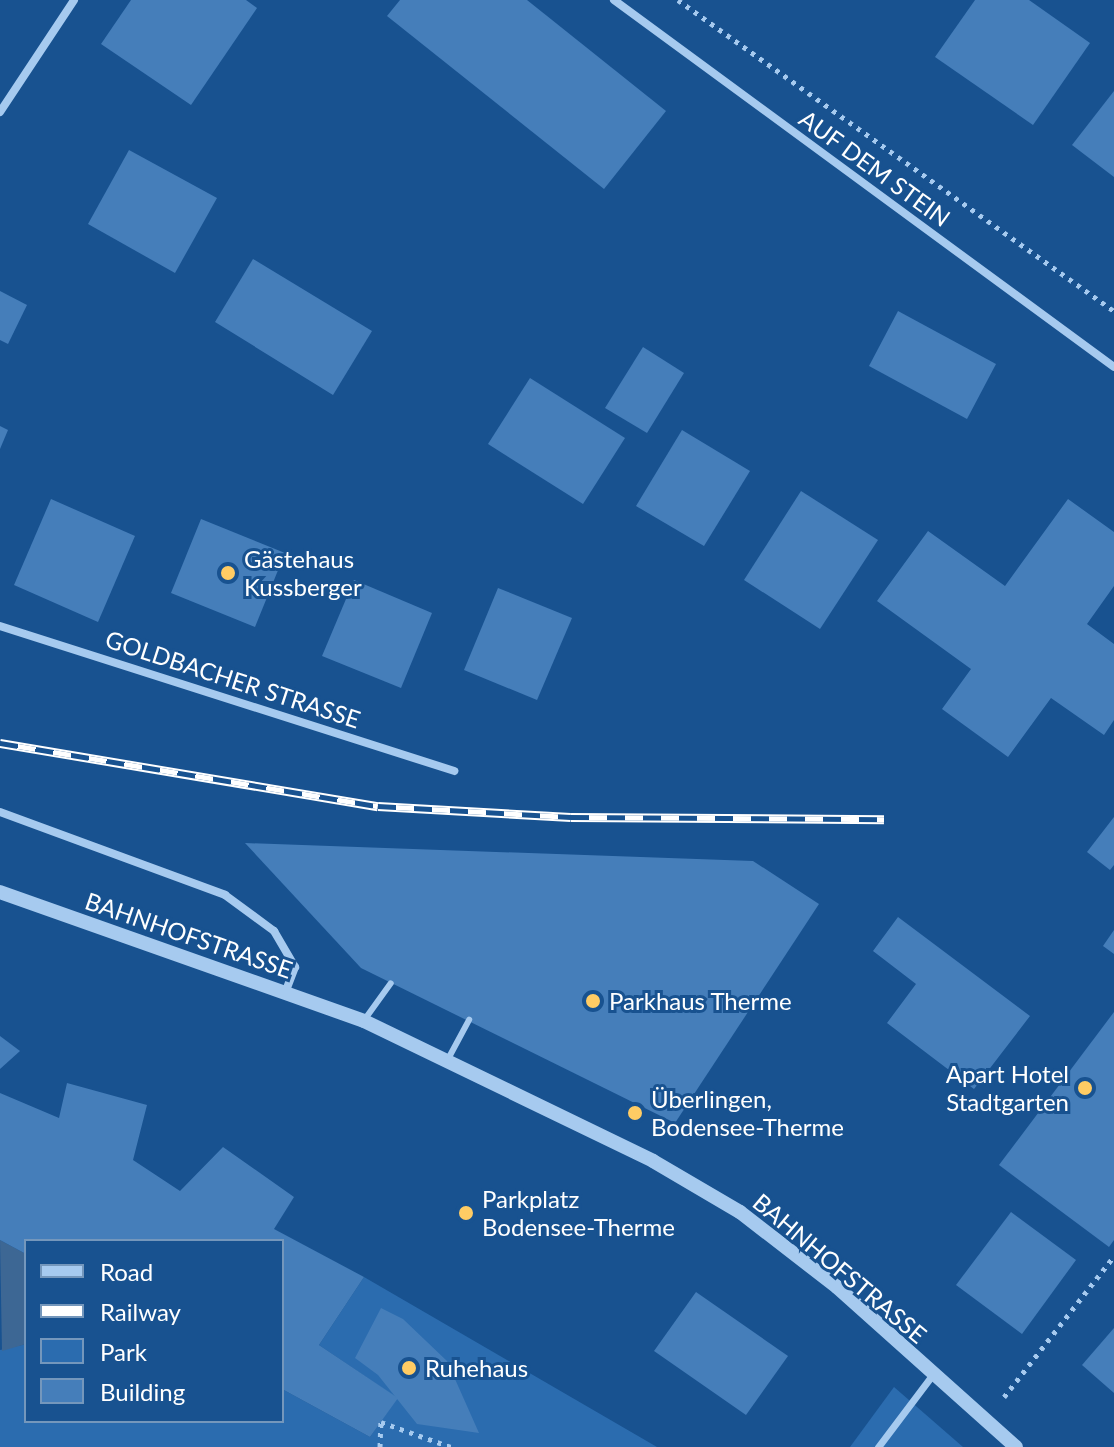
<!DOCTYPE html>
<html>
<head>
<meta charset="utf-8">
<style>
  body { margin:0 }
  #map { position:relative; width:1114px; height:1447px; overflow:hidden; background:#185290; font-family:Lato,sans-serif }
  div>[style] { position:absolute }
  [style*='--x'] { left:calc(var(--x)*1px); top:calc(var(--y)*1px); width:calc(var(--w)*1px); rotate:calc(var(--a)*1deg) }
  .green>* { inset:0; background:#2b6caf }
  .water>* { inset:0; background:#3d6794 }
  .building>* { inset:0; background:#457eba }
  .path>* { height:5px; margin-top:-2.5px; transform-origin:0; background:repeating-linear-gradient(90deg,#a6caef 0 4px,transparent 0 10px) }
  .service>* { height:6px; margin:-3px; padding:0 3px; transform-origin:3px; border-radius:3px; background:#a6caef }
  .pedestrian>* { height:7px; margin:-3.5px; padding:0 3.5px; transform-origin:3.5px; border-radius:3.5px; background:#a6caef }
  .minor>* { height:8px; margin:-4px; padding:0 4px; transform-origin:4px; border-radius:4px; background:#a6caef }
  .tertiary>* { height:14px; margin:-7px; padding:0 7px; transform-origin:7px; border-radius:7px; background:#a6caef }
  .rail>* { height:9px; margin-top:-4.5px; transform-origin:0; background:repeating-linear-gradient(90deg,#185290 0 18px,#fff 0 36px); box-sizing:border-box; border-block:2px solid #fff }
  .dots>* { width:22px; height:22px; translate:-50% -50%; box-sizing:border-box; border:4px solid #185290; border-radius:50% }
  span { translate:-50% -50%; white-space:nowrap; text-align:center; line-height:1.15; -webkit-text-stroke:6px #185290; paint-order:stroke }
  .street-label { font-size:24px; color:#fff }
  .poi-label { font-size:24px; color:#fff }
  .left { translate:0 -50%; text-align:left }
  .right { translate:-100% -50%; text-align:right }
  .legend { position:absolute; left:24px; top:1239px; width:260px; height:184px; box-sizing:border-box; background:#185290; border:2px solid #7497bc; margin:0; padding:10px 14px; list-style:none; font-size:24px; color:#fff }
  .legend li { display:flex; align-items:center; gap:16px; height:40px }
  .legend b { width:40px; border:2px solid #7497bc }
</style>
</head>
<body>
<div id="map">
  <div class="green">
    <div style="clip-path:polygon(364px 1277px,657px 1447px,0 1447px,0 1350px,26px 1344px,26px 1421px,282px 1421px,282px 1389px,370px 1437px,397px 1398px,319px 1345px)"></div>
    <div style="clip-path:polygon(894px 1387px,963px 1447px,850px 1447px)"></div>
  </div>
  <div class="water">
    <div style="clip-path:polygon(0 1240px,26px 1254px,26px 1344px,2px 1351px)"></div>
  </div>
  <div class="building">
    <div style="clip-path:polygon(131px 0,246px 0,257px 8px,191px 105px,101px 44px)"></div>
    <div style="clip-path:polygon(400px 0,527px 0,666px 111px,604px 189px,387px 16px)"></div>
    <div style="clip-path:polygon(975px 0,1029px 0,1090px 43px,1033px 125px,935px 57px)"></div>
    <div style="clip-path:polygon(1114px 91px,1114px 177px,1072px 145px)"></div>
    <div style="clip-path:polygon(129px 150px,217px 198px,175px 273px,88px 224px)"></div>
    <div style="clip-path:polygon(253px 259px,372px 331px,333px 395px,215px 322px)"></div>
    <div style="clip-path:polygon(0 291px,27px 305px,8px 344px,0 340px)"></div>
    <div style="clip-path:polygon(898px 311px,996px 364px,967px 419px,869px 366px)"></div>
    <div style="clip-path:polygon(643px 347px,684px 373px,647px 433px,605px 408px)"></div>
    <div style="clip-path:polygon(530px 378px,625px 438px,583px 504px,488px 444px)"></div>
    <div style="clip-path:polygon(0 426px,8px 430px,0 449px)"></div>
    <div style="clip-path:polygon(682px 430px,750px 471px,704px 546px,636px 506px)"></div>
    <div style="clip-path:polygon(801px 491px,878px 540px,820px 629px,744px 580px)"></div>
    <div style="clip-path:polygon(51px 499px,135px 536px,98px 622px,14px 585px)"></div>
    <div style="clip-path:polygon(1068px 499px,1114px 532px,1114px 586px,1087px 624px,1114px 644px,1114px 720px,1104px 735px,1051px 698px,1008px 757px,942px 709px,971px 669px,877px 601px,928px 531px,1005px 586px)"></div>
    <div style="clip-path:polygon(201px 519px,285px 553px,255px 627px,171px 593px)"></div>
    <div style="clip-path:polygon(354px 580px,432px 613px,401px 688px,322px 656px)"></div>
    <div style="clip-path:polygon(498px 588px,572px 618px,537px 700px,464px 670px)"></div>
    <div style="clip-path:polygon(1114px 817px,1114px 865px,1110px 870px,1087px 852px)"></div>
    <div style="clip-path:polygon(245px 843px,753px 861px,819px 904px,675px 1123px,361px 968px)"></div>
    <div style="clip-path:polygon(898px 917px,1030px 1016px,974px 1089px,887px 1023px,916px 984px,873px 951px)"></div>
    <div style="clip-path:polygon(1114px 930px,1114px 954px,1103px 946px)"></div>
    <div style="clip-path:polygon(1114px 1012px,1114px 1240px,1109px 1247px,999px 1165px)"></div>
    <div style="clip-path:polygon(0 1036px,20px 1051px,0 1069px)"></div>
    <div style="clip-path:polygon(67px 1083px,147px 1105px,133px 1160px,180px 1191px,223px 1147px,294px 1197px,274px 1229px,364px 1277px,319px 1345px,398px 1398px,370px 1437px,282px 1389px,282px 1241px,26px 1241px,26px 1254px,0 1240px,0 1093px,59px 1118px)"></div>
    <div style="clip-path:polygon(1011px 1212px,1076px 1260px,1022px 1334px,956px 1285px)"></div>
    <div style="clip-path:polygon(696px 1292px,788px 1356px,746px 1415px,654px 1351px)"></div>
    <div style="clip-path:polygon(381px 1308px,403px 1319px,447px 1361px,479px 1433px,417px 1424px,378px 1375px,355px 1358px)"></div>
    <div style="clip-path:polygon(1114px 1328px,1114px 1393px,1082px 1365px)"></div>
  </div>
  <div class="path">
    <div style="--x:678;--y:0;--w:536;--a:35.5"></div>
    <div style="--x:1004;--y:1397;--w:179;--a:-52"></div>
    <div style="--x:380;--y:1447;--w:25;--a:-88"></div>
    <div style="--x:381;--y:1422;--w:74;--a:19.7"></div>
  </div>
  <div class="service">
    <div style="--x:365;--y:1019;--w:44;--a:-54.2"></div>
    <div style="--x:447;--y:1061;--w:47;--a:-61.8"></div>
  </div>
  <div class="pedestrian">
    <div style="--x:878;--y:1447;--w:91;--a:-53"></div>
  </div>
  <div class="minor">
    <div style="--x:614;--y:0;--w:620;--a:36.28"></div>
    <div style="--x:0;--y:112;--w:134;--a:-56.5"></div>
    <div style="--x:0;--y:626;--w:477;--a:17.7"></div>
    <div style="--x:0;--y:812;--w:240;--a:20.2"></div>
    <div style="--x:225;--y:895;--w:61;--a:36.3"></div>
    <div style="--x:274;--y:931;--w:42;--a:59.7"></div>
    <div style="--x:295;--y:967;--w:26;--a:111"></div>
  </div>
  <div class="tertiary">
    <div style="--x:0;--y:892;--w:386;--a:19.5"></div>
    <div style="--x:364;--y:1021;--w:321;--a:25.8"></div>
    <div style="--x:653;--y:1161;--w:101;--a:30.4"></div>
    <div style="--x:740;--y:1212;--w:123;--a:37.7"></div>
    <div style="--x:837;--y:1287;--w:240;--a:41.8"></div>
  </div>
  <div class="rail">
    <div style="--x:0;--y:743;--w:383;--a:9.5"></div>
    <div style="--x:378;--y:806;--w:193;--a:3.3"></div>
    <div style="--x:571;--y:817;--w:313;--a:0.4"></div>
  </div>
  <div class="dots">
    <div style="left:228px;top:573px;background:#ffcc64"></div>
    <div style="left:593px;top:1001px;background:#ffcc64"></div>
    <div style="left:1085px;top:1088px;background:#ffcc64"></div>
    <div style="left:635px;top:1113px;background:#ffcc64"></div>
    <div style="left:466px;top:1213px;background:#ffcc64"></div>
    <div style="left:409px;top:1368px;background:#ffcc64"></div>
  </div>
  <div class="street-label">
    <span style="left:875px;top:168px;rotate:36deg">AUF DEM STEIN</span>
    <span style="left:233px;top:679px;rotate:18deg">GOLDBACHER STRASSE</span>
    <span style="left:189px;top:935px;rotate:19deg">BAHNHOFSTRASSE</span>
    <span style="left:840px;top:1268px;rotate:40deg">BAHNHOFSTRASSE</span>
  </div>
  <div class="poi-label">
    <span class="left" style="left:244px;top:573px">Gästehaus<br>Kussberger</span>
    <span class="left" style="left:609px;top:1001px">Parkhaus Therme</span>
    <span class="right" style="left:1069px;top:1088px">Apart Hotel<br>Stadtgarten</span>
    <span class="left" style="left:651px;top:1113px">Überlingen,<br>Bodensee-Therme</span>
    <span class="left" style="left:482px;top:1213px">Parkplatz<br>Bodensee-Therme</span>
    <span class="left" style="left:425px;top:1368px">Ruhehaus</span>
  </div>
  <ul class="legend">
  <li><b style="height:10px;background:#a6caef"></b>Road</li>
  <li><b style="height:10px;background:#fff"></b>Railway</li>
  <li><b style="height:22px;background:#2b6caf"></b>Park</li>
  <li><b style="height:22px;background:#457eba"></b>Building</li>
  </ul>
</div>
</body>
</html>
